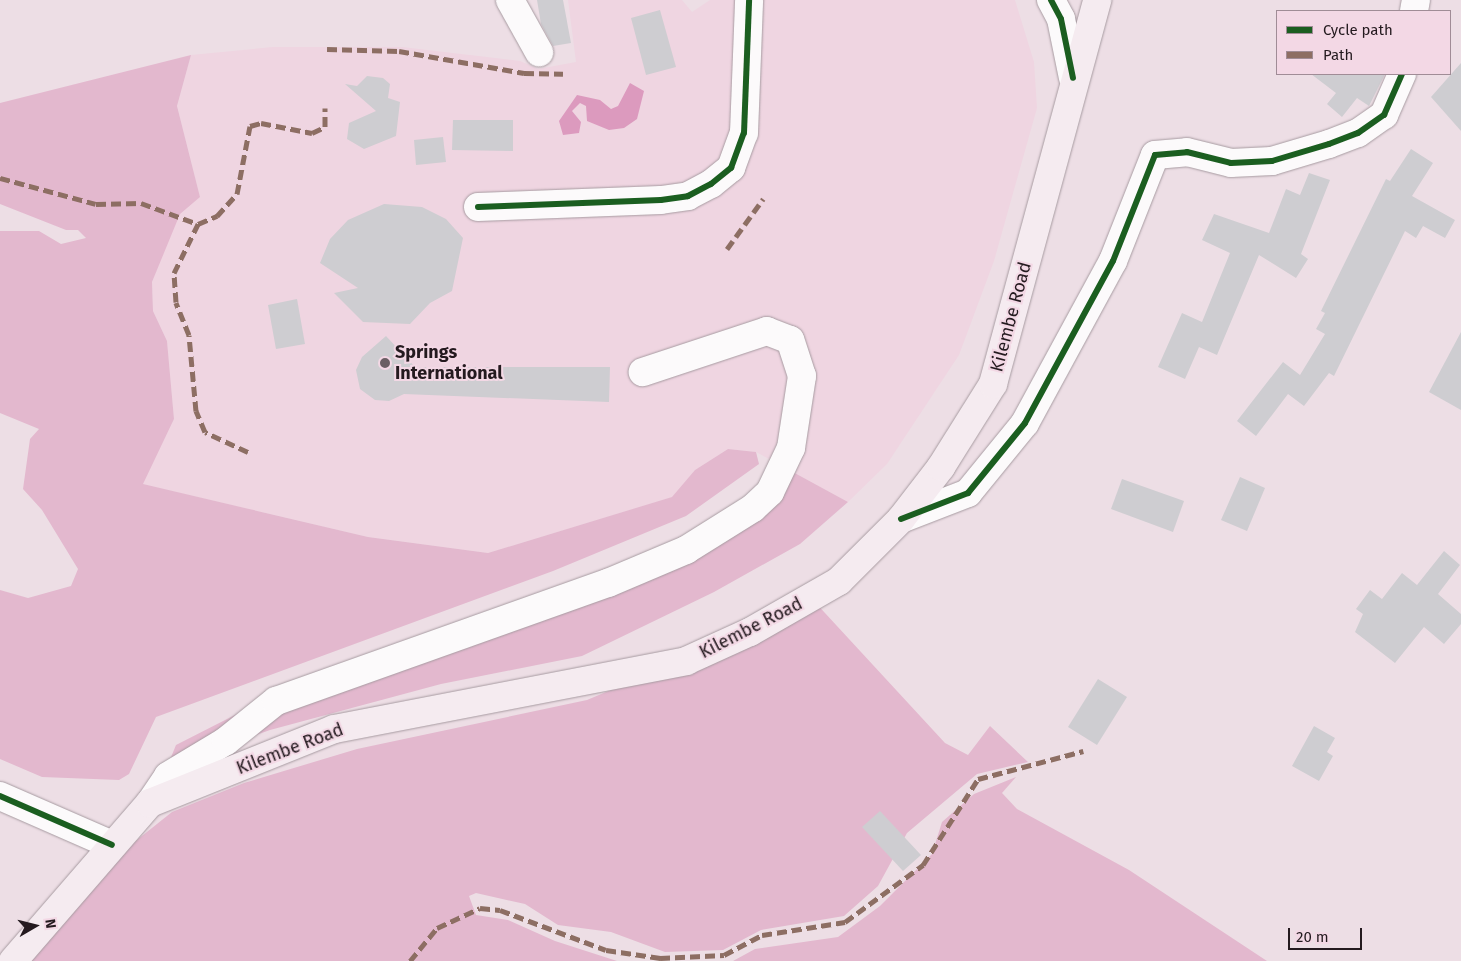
<!DOCTYPE html>
<html>
<head>
<meta charset="utf-8">
<style>
  body { margin:0 }
  #map { position:relative; width:1461px; height:961px; overflow:hidden; background:#eddee5; font-family:"Fira Sans",sans-serif }
  div>[style] { position:absolute }
  [style*='--x'] { left:calc(var(--x)*1px); top:calc(var(--y)*1px); width:calc(var(--w)*1px); rotate:calc(var(--a)*1deg) }
  .built>* { inset:0; background:#efd5e1 }
  .green>* { inset:0; background:#e3b8ce }
  .water>* { inset:0; background:#dc9abe }
  .building>* { inset:0; background:#cecdd1 }
  .roads { filter:drop-shadow(0 0 1px #a79ba1) drop-shadow(0 0 1px #a79ba1) }
  .minor>* { height:28px; margin:-14px; padding:0 14px; transform-origin:14px; border-radius:14px; background:#fcfafb }
  .major>* { height:28px; margin:-14px; padding:0 14px; transform-origin:14px; border-radius:14px; background:#f5ebf0 }
  .quiet>* { height:5px; margin-top:-2.5px; transform-origin:0; background:repeating-linear-gradient(90deg,#8d6e63 0 10px,transparent 0 15px) }
  .cycleway>* { height:6px; margin:-3px; padding:0 3px; transform-origin:3px; border-radius:3px; background:#1b5e20 }
  .dots>* { width:14px; height:14px; translate:-50% -50%; box-sizing:border-box; border:2px solid #f3d8e5; border-radius:50% }
  span { translate:-50% -50%; white-space:nowrap; text-align:center; line-height:1.15; -webkit-text-stroke:4px #f3d8e5; paint-order:stroke }
  .street-label { font-size:18px; color:#241a1f }
  .poi-label { font-size:18px; color:#241a1f; font-weight:700 }
  .left { translate:0 -50%; text-align:left }
  .legend { position:absolute; left:1276px; top:10px; width:175px; height:65px; box-sizing:border-box; background:#f3d8e5; border:1px solid #a08c96; margin:0; padding:6px 9px; list-style:none; font-size:15px; color:#241a1f }
  .legend li { display:flex; align-items:center; gap:10px; height:25px }
  .legend b { width:25px; border:1px solid #a08c96 }
  .north { position:absolute; left:10px; top:901px; width:50px; height:50px; -webkit-text-stroke:4px #f3d8e5; paint-order:stroke; rotate:82deg; font-size:14px; font-weight:700; line-height:20px; text-align:center; color:#241a1f }
  .north::after { content:''; display:block; margin:auto; width:18px; height:22px; background:#241a1f; clip-path:polygon(50% 0,100% 100%,50% 72%,0 100%) }
  .scale { position:absolute; left:1288px; top:928px; width:74px; height:22px; box-sizing:border-box; border:2px solid #241a1f; border-top:0; padding-left:6px; font-size:15px; line-height:18px; white-space:nowrap; color:#241a1f; -webkit-text-stroke:4px #f3d8e5; paint-order:stroke }
</style>
</head>
<body>
<div id="map">
  <div class="built">
    <div style="clip-path:polygon(568px 0,682px 0,692px 12px,710px 0,1015px 0,1034px 62px,1037px 108px,994px 261px,959px 355px,887px 464px,848px 502px,756px 452px,728px 449px,695px 470px,673px 497px,488px 553px,368px 537px,142px 484px,174px 419px,167px 341px,153px 311px,152px 282px,179px 212px,200px 197px,177px 106px,191px 55px,273px 47px,402px 47px,520px 61px,538px 69px,576px 62px)"></div>
  </div>
  <div class="green">
    <div style="clip-path:polygon(191px 55px,177px 106px,200px 197px,180px 214px,152px 282px,153px 311px,167px 341px,174px 419px,143px 484px,368px 537px,488px 553px,672px 497px,695px 470px,728px 449px,756px 452px,759px 464px,686px 516px,553px 571px,156px 717px,129px 774px,119px 780px,42px 777px,0 759px,0 590px,28px 598px,71px 586px,78px 569px,42px 510px,23px 489px,30px 439px,39px 429px,0 413px,0 231px,39px 231px,61px 244px,86px 238px,78px 230px,66px 230px,0 204px,0 103px)"></div>
    <div style="clip-path:polygon(780px 465px,848px 502px,800px 544px,714px 592px,582px 656px,441px 684px,270px 730px,167px 767px,176px 745px,290px 687px,606px 580px,760px 498px)"></div>
    <div style="clip-path:polygon(801px 587px,945px 743px,968px 755px,990px 726px,1028px 762px,977px 774px,907px 833px,878px 886px,844px 916px,761px 930px,723px 950px,665px 952px,611px 932px,558px 925px,525px 904px,476px 893px,469px 896px,476px 915px,508px 920px,555px 941px,617px 961px,12px 961px,93px 875px,172px 812px,244px 783px,357px 749px,587px 700px,668px 666px)"></div>
    <div style="clip-path:polygon(1016px 777px,1002px 793px,1017px 809px,1129px 870px,1267px 961px,733px 961px,755px 949px,838px 937px,880px 906px,932px 854px,942px 822px,974px 794px)"></div>
  </div>
  <div class="water">
    <div style="clip-path:polygon(630px 83px,644px 91px,637px 119px,624px 128px,609px 130px,587px 121px,586px 106px,580px 103px,572px 111px,581px 122px,579px 133px,563px 135px,559px 121px,577px 95px,600px 100px,611px 109px,618px 106px)"></div>
  </div>
  <div class="building">
    <div style="clip-path:polygon(537px 0,563px 0,571px 43px,553px 46px,541px 24px)"></div>
    <div style="clip-path:polygon(660px 10px,676px 67px,646px 75px,631px 18px)"></div>
    <div style="clip-path:polygon(1461px 63px,1461px 131px,1431px 97px)"></div>
    <div style="clip-path:polygon(1311px 74px,1385px 74px,1369px 106px,1357px 98px,1342px 117px,1327px 104px,1336px 93px)"></div>
    <div style="clip-path:polygon(367px 76px,383px 78px,390px 84px,388px 98px,400px 102px,396px 136px,364px 149px,347px 139px,349px 123px,376px 111px,345px 84px,357px 86px)"></div>
    <div style="clip-path:polygon(453px 120px,513px 120px,513px 151px,452px 150px)"></div>
    <div style="clip-path:polygon(443px 137px,446px 162px,416px 165px,414px 140px)"></div>
    <div style="clip-path:polygon(1411px 149px,1433px 163px,1412px 196px,1455px 220px,1445px 238px,1423px 226px,1416px 238px,1405px 231px,1334px 376px,1329px 373px,1304px 406px,1288px 394px,1256px 436px,1237px 421px,1283px 362px,1300px 375px,1325px 334px,1316px 329px,1325px 313px,1321px 311px,1386px 179px,1390px 181px)"></div>
    <div style="clip-path:polygon(1309px 173px,1330px 180px,1301px 254px,1308px 259px,1296px 278px,1259px 255px,1217px 355px,1199px 347px,1185px 379px,1158px 367px,1182px 313px,1202px 322px,1230px 253px,1202px 240px,1214px 214px,1269px 233px,1286px 189px,1300px 195px)"></div>
    <div style="clip-path:polygon(384px 204px,422px 207px,446px 219px,463px 238px,452px 291px,430px 303px,410px 324px,363px 322px,334px 293px,358px 288px,320px 263px,330px 239px,348px 220px)"></div>
    <div style="clip-path:polygon(297px 299px,305px 344px,276px 349px,268px 305px)"></div>
    <div style="clip-path:polygon(1461px 332px,1461px 410px,1429px 392px)"></div>
    <div style="clip-path:polygon(386px 336px,415px 367px,610px 367px,609px 402px,404px 394px,389px 401px,375px 400px,360px 389px,356px 370px,362px 357px)"></div>
    <div style="clip-path:polygon(1240px 477px,1265px 488px,1247px 531px,1221px 520px)"></div>
    <div style="clip-path:polygon(1122px 479px,1184px 501px,1173px 532px,1111px 509px)"></div>
    <div style="clip-path:polygon(1444px 551px,1460px 565px,1438px 594px,1461px 614px,1461px 624px,1444px 644px,1424px 627px,1395px 663px,1355px 632px,1363px 614px,1356px 609px,1370px 590px,1382px 599px,1402px 573px,1417px 585px)"></div>
    <div style="clip-path:polygon(1098px 679px,1127px 697px,1097px 745px,1068px 727px)"></div>
    <div style="clip-path:polygon(1314px 726px,1335px 738px,1327px 752px,1333px 756px,1319px 781px,1292px 766px)"></div>
    <div style="clip-path:polygon(880px 811px,921px 855px,903px 871px,862px 827px)"></div>
  </div>
  <div class="roads">
    <div class="minor">
      <div style="--x:510;--y:0;--w:60;--a:60.9"></div>
      <div style="--x:1051;--y:0;--w:21;--a:62"></div>
      <div style="--x:1061;--y:19;--w:60;--a:78.5"></div>
      <div style="--x:1414;--y:11;--w:11;--a:-80"></div>
      <div style="--x:478;--y:207;--w:183;--a:-2.2"></div>
      <div style="--x:661;--y:200;--w:27;--a:-8"></div>
      <div style="--x:688;--y:196;--w:26;--a:-28"></div>
      <div style="--x:711;--y:184;--w:26;--a:-39"></div>
      <div style="--x:731;--y:168;--w:37;--a:-70"></div>
      <div style="--x:744;--y:133;--w:133;--a:-87.8"></div>
      <div style="--x:901;--y:519;--w:72;--a:-21.2"></div>
      <div style="--x:968;--y:493;--w:90;--a:-50.8"></div>
      <div style="--x:1025;--y:423;--w:184;--a:-61.5"></div>
      <div style="--x:1113;--y:261;--w:114;--a:-68.4"></div>
      <div style="--x:1155;--y:155;--w:32;--a:-5"></div>
      <div style="--x:1187;--y:152;--w:45;--a:14"></div>
      <div style="--x:1231;--y:163;--w:41;--a:-2.8"></div>
      <div style="--x:1272;--y:161;--w:59;--a:-16.6"></div>
      <div style="--x:1329;--y:144;--w:31;--a:-21"></div>
      <div style="--x:1358;--y:133;--w:32;--a:-35"></div>
      <div style="--x:1384;--y:115;--w:45;--a:-66.3"></div>
      <div style="--x:0;--y:796;--w:122;--a:23.6"></div>
      <div style="--x:150;--y:803;--w:32;--a:-56"></div>
      <div style="--x:168;--y:776;--w:68;--a:-31.1"></div>
      <div style="--x:226;--y:741;--w:64;--a:-38.7"></div>
      <div style="--x:276;--y:701;--w:352;--a:-19.6"></div>
      <div style="--x:608;--y:583;--w:85;--a:-22.9"></div>
      <div style="--x:686;--y:550;--w:79;--a:-32.1"></div>
      <div style="--x:753;--y:508;--w:23;--a:-43"></div>
      <div style="--x:770;--y:492;--w:49;--a:-64.5"></div>
      <div style="--x:791;--y:448;--w:73;--a:-81.3"></div>
      <div style="--x:802;--y:376;--w:38;--a:-108"></div>
      <div style="--x:790;--y:340;--w:25;--a:-159"></div>
      <div style="--x:767;--y:331;--w:131;--a:161.7"></div>
    </div>
    <div class="major">
      <div style="--x:13;--y:961;--w:209;--a:-49.1"></div>
      <div style="--x:150;--y:803;--w:198;--a:-21.9"></div>
      <div style="--x:334;--y:729;--w:359;--a:-10.9"></div>
      <div style="--x:686;--y:661;--w:70;--a:-24.4"></div>
      <div style="--x:750;--y:632;--w:103;--a:-29.8"></div>
      <div style="--x:839;--y:581;--w:88;--a:-45"></div>
      <div style="--x:901;--y:519;--w:66;--a:-52.4"></div>
      <div style="--x:941;--y:467;--w:98;--a:-57.9"></div>
      <div style="--x:993;--y:384;--w:398;--a:-74.8"></div>
    </div>
  </div>
  <div class="quiet">
    <div style="--x:327;--y:49;--w:72;--a:1.6"></div>
    <div style="--x:399;--y:51;--w:127;--a:10"></div>
    <div style="--x:524;--y:73;--w:39;--a:1"></div>
    <div style="--x:0;--y:178;--w:99;--a:15.2"></div>
    <div style="--x:96;--y:204;--w:45;--a:-1.3"></div>
    <div style="--x:141;--y:203;--w:61;--a:20.2"></div>
    <div style="--x:727;--y:249;--w:62;--a:-54.2"></div>
    <div style="--x:248;--y:452;--w:47;--a:-155.1"></div>
    <div style="--x:205;--y:432;--w:23;--a:-113"></div>
    <div style="--x:196;--y:411;--w:76;--a:-95.3"></div>
    <div style="--x:189;--y:335;--w:35;--a:-112"></div>
    <div style="--x:176;--y:302;--w:29;--a:-94"></div>
    <div style="--x:174;--y:273;--w:55;--a:-63.9"></div>
    <div style="--x:198;--y:224;--w:21;--a:-23"></div>
    <div style="--x:217;--y:216;--w:30;--a:-48"></div>
    <div style="--x:237;--y:194;--w:69;--a:-79.2"></div>
    <div style="--x:250;--y:126;--w:11;--a:-15"></div>
    <div style="--x:261;--y:123;--w:52;--a:11.1"></div>
    <div style="--x:312;--y:133;--w:14;--a:-25"></div>
    <div style="--x:325;--y:127;--w:19;--a:-90"></div>
    <div style="--x:410;--y:961;--w:43;--a:-50.7"></div>
    <div style="--x:437;--y:928;--w:47;--a:-24.9"></div>
    <div style="--x:480;--y:908;--w:20;--a:6"></div>
    <div style="--x:500;--y:910;--w:113;--a:20.7"></div>
    <div style="--x:606;--y:950;--w:55;--a:8.4"></div>
    <div style="--x:660;--y:958;--w:64;--a:-2.7"></div>
    <div style="--x:724;--y:955;--w:43;--a:-27.8"></div>
    <div style="--x:762;--y:935;--w:84;--a:-8.9"></div>
    <div style="--x:845;--y:922;--w:97;--a:-36.2"></div>
    <div style="--x:923;--y:865;--w:102;--a:-57.4"></div>
    <div style="--x:978;--y:779;--w:109;--a:-14.9"></div>
  </div>
  <div class="cycleway">
    <div style="--x:1051;--y:0;--w:21;--a:62"></div>
    <div style="--x:1061;--y:19;--w:60;--a:78.5"></div>
    <div style="--x:478;--y:207;--w:183;--a:-2.2"></div>
    <div style="--x:661;--y:200;--w:27;--a:-8"></div>
    <div style="--x:688;--y:196;--w:26;--a:-28"></div>
    <div style="--x:711;--y:184;--w:26;--a:-39"></div>
    <div style="--x:731;--y:168;--w:37;--a:-70"></div>
    <div style="--x:744;--y:133;--w:133;--a:-87.8"></div>
    <div style="--x:901;--y:519;--w:72;--a:-21.2"></div>
    <div style="--x:968;--y:493;--w:90;--a:-50.8"></div>
    <div style="--x:1025;--y:423;--w:184;--a:-61.5"></div>
    <div style="--x:1113;--y:261;--w:114;--a:-68.4"></div>
    <div style="--x:1155;--y:155;--w:32;--a:-5"></div>
    <div style="--x:1187;--y:152;--w:45;--a:14"></div>
    <div style="--x:1231;--y:163;--w:41;--a:-2.8"></div>
    <div style="--x:1272;--y:161;--w:59;--a:-16.6"></div>
    <div style="--x:1329;--y:144;--w:31;--a:-21"></div>
    <div style="--x:1358;--y:133;--w:32;--a:-35"></div>
    <div style="--x:1384;--y:115;--w:45;--a:-66.3"></div>
    <div style="--x:0;--y:796;--w:122;--a:23.6"></div>
  </div>
  <div class="dots">
    <div style="left:385px;top:363px;background:#6a5f64"></div>
  </div>
  <div class="street-label">
    <span style="left:1011px;top:317px;rotate:-75deg">Kilembe Road</span>
    <span style="left:751px;top:628px;rotate:-27deg">Kilembe Road</span>
    <span style="left:290px;top:749px;rotate:-21deg">Kilembe Road</span>
  </div>
  <div class="poi-label">
    <span class="left" style="left:395px;top:363px">Springs<br>International</span>
  </div>
  <ul class="legend">
  <li><b style="height:6px;background:#1b5e20"></b>Cycle path</li>
  <li><b style="height:6px;background:#8d6e63"></b>Path</li>
  </ul>
  <div class="north">N</div>
  <div class="scale">20 m</div>
</div>
</body>
</html>
